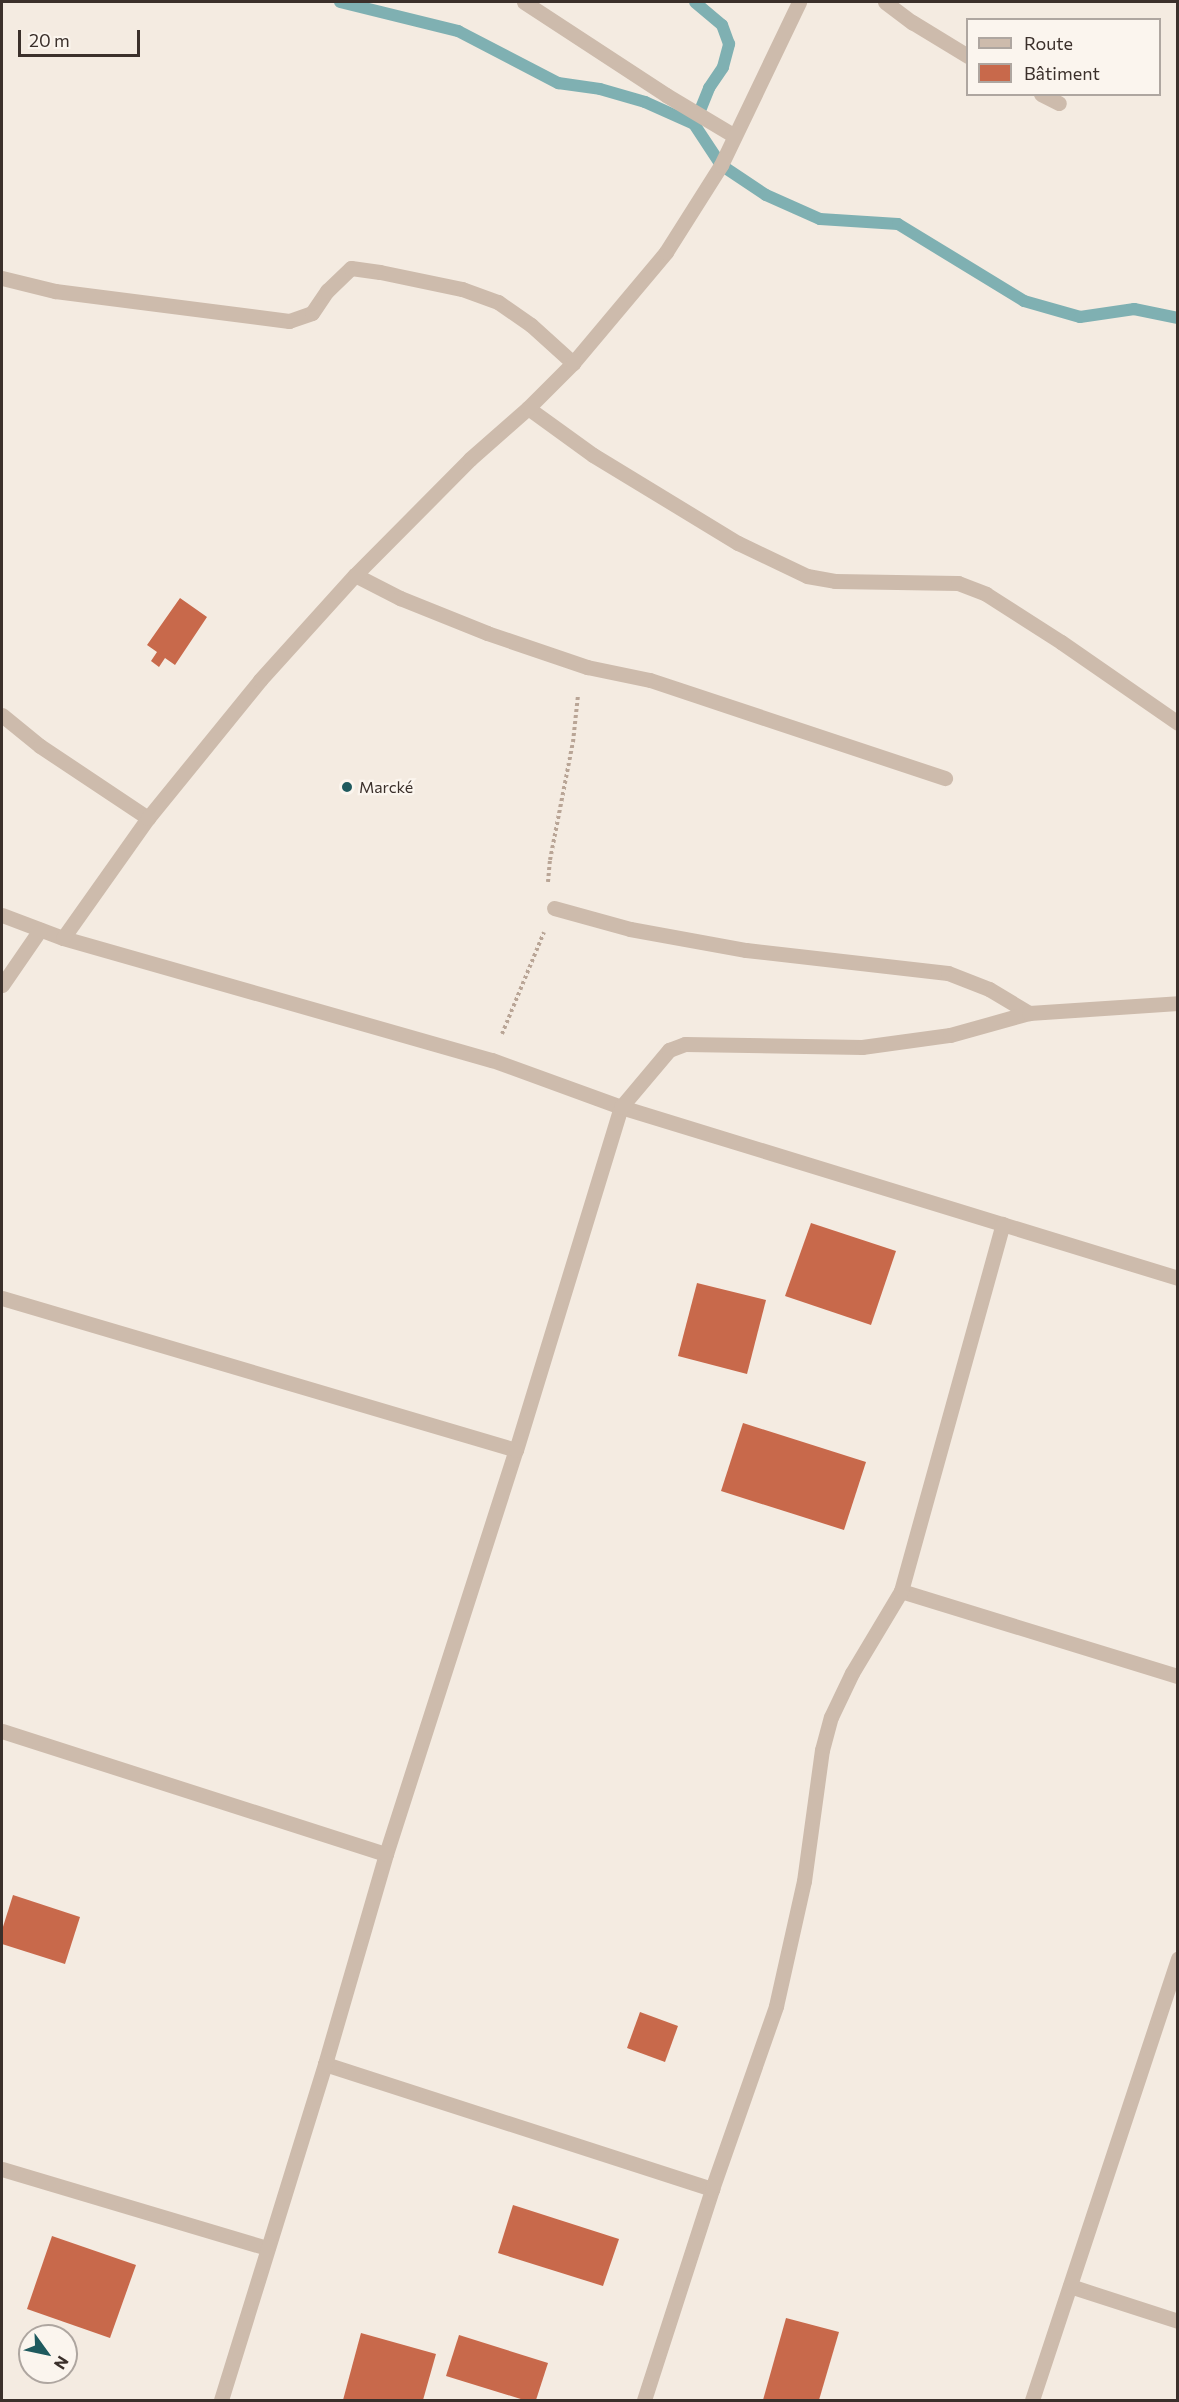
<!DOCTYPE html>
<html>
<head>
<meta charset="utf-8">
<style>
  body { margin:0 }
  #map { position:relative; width:1179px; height:2402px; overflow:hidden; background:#f4ebe1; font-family:Commissioner,sans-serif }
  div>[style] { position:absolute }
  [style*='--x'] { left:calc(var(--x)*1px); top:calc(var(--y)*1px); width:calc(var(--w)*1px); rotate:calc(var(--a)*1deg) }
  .stream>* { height:12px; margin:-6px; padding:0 6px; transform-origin:6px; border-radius:6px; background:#7fb0b2 }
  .building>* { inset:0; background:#c8694b }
  .path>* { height:4px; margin-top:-2px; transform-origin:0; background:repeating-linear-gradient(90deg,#b9a596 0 3px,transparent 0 6px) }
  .street>* { height:15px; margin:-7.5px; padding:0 7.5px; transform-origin:7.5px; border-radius:7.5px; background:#cdbbac }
  .dots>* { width:16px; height:16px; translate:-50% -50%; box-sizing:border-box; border:3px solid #fbf5ee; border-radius:50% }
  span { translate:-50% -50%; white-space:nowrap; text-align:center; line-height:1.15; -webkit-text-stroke:4.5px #fbf5ee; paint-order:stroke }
  .poi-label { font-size:16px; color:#3b302b }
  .left { translate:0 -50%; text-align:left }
  .frame { position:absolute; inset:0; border:3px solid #3b302b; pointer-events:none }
  .legend { position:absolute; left:966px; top:18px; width:195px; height:78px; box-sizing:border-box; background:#fbf5ee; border:2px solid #aea6a0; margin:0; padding:8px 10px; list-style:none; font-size:18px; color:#3b302b }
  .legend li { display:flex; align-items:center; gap:12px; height:30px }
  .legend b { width:30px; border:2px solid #aea6a0 }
  .north { position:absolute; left:18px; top:2324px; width:60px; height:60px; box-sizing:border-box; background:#fbf5ee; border:2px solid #aea6a0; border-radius:50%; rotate:123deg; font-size:16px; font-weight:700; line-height:24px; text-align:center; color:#3b302b }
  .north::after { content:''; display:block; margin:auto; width:21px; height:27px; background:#1f5a5e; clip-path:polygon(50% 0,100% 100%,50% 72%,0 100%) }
  .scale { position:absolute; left:18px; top:30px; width:122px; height:27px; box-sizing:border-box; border:3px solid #3b302b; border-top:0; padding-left:8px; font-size:18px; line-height:21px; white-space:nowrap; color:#3b302b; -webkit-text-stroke:4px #fbf5ee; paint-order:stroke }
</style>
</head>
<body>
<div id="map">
  <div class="stream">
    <div style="--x:340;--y:2;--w:122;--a:13.8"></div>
    <div style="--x:458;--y:31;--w:113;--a:27.5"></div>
    <div style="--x:558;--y:83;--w:42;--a:8.1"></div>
    <div style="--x:600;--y:89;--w:47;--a:16.1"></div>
    <div style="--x:645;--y:102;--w:54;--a:24.2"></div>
    <div style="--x:694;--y:124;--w:49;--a:56.6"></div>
    <div style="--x:721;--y:165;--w:54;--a:33.7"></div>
    <div style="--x:766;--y:195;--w:59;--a:24"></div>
    <div style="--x:820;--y:219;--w:78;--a:3.7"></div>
    <div style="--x:898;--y:224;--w:148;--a:31.4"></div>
    <div style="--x:1024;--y:301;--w:58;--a:15.9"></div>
    <div style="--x:1080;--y:317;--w:55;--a:-8.4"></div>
    <div style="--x:1134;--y:309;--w:45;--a:11.6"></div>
    <div style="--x:695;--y:123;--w:38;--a:-68"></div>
    <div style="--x:709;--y:88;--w:25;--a:-56"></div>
    <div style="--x:723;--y:67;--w:24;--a:-75"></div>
    <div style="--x:729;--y:44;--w:20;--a:-110"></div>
    <div style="--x:722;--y:25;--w:35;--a:-140"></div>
  </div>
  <div class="building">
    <div style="clip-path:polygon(180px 598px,207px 617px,175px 665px,165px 658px,159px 667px,151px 661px,157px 652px,147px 645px)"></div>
    <div style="clip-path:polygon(811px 1223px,896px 1251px,871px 1325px,785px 1296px)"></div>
    <div style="clip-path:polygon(697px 1283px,766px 1300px,747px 1374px,678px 1356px)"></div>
    <div style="clip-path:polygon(743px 1423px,866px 1462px,844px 1530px,721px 1491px)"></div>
    <div style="clip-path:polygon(13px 1895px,80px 1917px,65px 1964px,2px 1944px,2px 1930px)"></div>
    <div style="clip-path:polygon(640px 2012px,678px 2026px,665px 2062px,627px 2048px)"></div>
    <div style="clip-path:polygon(513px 2205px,619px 2239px,603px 2286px,498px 2253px)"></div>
    <div style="clip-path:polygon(52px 2236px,136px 2265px,110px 2338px,27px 2309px)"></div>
    <div style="clip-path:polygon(786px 2318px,839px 2332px,819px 2400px,763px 2400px)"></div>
    <div style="clip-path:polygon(361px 2333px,436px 2354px,423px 2400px,343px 2400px)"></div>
    <div style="clip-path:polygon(459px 2335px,548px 2363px,536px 2400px,524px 2400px,446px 2376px)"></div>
  </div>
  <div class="path">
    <div style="--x:548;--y:882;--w:22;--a:-85"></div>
    <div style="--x:550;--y:860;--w:120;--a:-79"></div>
    <div style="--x:573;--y:742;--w:47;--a:-83.9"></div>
    <div style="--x:502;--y:1034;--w:110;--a:-67.6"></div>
  </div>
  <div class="street">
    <div style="--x:524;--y:2;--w:170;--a:33.2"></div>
    <div style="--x:666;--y:95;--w:78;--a:30.8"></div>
    <div style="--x:885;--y:2;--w:34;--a:37"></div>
    <div style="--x:912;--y:22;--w:66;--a:31.3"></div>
    <div style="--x:1041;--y:94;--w:20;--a:27"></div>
    <div style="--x:2;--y:278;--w:55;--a:13.8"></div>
    <div style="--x:55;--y:291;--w:236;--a:7.3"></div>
    <div style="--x:289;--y:321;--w:24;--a:-19"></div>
    <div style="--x:312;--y:313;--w:27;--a:-56"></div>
    <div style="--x:327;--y:291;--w:33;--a:-44"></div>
    <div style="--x:351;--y:268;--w:29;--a:8"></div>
    <div style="--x:380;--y:272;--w:84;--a:11.7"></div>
    <div style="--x:462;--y:289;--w:38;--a:20"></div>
    <div style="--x:498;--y:302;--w:40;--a:34.9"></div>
    <div style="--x:531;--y:325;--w:57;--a:42.1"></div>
    <div style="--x:528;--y:408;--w:80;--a:35.9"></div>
    <div style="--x:593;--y:455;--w:170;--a:31.3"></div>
    <div style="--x:738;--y:543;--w:76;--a:25.6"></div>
    <div style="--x:807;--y:576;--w:28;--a:10"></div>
    <div style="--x:835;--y:581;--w:123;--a:0.9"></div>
    <div style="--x:958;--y:583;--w:30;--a:21"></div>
    <div style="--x:986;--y:594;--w:89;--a:32.6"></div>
    <div style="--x:1061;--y:642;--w:142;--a:34.7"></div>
    <div style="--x:355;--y:575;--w:51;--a:27.1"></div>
    <div style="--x:400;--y:598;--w:94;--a:21.9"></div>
    <div style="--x:487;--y:633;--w:106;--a:18.8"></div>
    <div style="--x:587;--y:667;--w:64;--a:11.7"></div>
    <div style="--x:650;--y:680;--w:311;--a:18.4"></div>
    <div style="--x:2;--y:715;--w:49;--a:39.2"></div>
    <div style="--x:40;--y:746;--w:130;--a:33.7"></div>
    <div style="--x:554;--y:908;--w:79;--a:15.4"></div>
    <div style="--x:630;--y:929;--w:118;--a:10.3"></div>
    <div style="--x:746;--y:950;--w:203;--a:6.5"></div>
    <div style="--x:948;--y:973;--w:44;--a:21.3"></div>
    <div style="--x:989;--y:989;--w:47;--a:31"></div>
    <div style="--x:2;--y:915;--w:65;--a:20.7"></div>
    <div style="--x:63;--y:938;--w:446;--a:15.9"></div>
    <div style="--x:492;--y:1060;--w:137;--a:20"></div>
    <div style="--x:621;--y:1107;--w:583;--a:17.07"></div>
    <div style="--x:63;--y:938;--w:147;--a:-54.7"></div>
    <div style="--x:148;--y:818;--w:178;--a:-50.9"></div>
    <div style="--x:260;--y:680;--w:142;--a:-47.9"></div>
    <div style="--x:355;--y:575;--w:163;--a:-45.2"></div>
    <div style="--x:470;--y:459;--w:77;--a:-41.3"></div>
    <div style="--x:528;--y:408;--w:64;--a:-45"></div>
    <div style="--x:573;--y:363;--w:145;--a:-50"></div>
    <div style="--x:666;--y:252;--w:103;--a:-57.7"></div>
    <div style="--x:721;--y:165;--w:181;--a:-64.4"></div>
    <div style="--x:2;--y:985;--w:67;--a:-55.4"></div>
    <div style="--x:2;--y:1298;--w:536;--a:16.47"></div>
    <div style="--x:901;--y:1591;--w:290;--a:17.1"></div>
    <div style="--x:2;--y:1731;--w:403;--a:17.8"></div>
    <div style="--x:325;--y:2064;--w:407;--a:17.9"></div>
    <div style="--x:2;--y:2169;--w:277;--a:16.6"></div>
    <div style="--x:1070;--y:2286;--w:114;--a:18"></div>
    <div style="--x:221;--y:2400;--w:352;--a:-72.8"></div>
    <div style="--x:325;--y:2064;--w:219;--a:-73.8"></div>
    <div style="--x:386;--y:1854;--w:424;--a:-72.2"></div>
    <div style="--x:516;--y:1450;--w:359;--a:-73"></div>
    <div style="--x:621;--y:1107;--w:75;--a:-49.9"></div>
    <div style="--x:669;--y:1050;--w:17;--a:-21"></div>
    <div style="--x:685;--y:1044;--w:177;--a:1"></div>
    <div style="--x:862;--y:1047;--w:89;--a:-7.8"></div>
    <div style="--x:950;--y:1035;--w:82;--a:-15.6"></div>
    <div style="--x:1029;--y:1013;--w:149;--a:-3.8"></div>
    <div style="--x:644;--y:2400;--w:222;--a:-72.1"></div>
    <div style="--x:712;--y:2189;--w:194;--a:-70.7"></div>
    <div style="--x:776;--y:2006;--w:128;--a:-77.4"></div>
    <div style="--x:804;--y:1881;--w:132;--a:-82.2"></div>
    <div style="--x:822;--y:1750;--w:34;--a:-75"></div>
    <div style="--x:831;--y:1717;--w:49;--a:-64.5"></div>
    <div style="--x:852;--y:1673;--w:96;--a:-59.1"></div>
    <div style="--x:901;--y:1591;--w:381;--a:-74.5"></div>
    <div style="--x:1032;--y:2400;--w:465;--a:-71.7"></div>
  </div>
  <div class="dots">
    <div style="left:347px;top:787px;background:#1f5a5e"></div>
  </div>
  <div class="poi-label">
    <span class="left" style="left:359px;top:787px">Marcké</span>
  </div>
  <div class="frame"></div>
  <ul class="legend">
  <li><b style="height:8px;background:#cdbbac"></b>Route</li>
  <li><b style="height:16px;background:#c8694b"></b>Bâtiment</li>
  </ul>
  <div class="north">N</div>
  <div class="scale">20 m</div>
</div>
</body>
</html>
